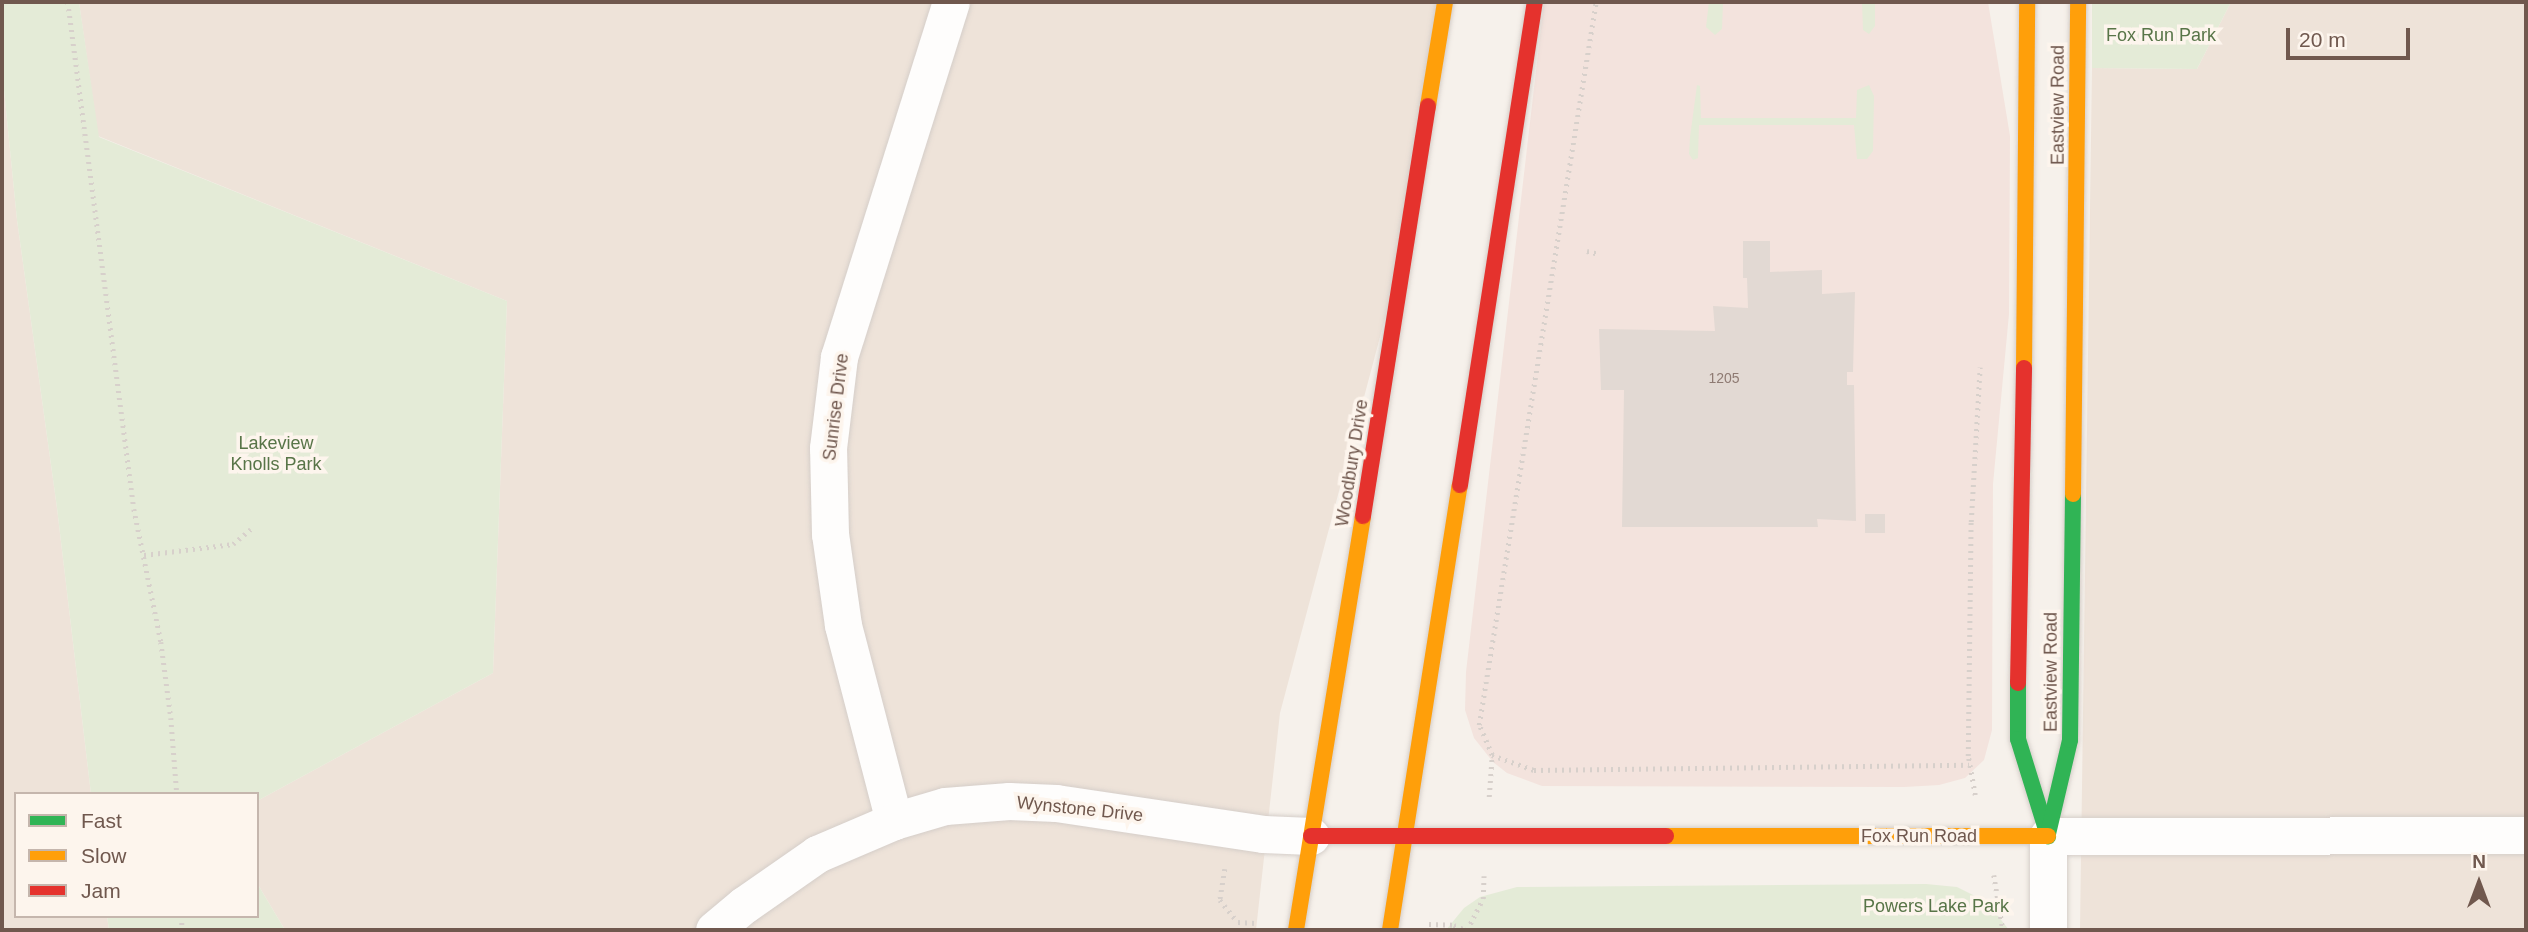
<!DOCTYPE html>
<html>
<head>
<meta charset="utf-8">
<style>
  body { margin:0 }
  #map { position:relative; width:2528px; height:932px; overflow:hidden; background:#f6f1eb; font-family:Arial,sans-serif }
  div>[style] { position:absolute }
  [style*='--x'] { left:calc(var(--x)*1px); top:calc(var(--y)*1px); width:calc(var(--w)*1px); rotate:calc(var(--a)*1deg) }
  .residential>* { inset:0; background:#eee3d9 }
  .commercial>* { inset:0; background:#f3e3dd }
  .green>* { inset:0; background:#e4ebd7 }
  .building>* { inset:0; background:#e2d9d3 }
  .path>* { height:4.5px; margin-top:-2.25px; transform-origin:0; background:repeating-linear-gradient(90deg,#d7d0cb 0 2px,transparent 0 7px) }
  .roads { filter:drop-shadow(0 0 2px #d5cec9) drop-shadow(0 0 2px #d5cec9) }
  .street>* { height:37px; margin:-18.5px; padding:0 18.5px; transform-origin:18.5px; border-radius:18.5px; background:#fefdfc }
  .fast>* { height:16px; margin:-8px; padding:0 8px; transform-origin:8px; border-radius:8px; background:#30b455 }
  .slow>* { height:16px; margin:-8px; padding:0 8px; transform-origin:8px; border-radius:8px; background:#ff9f0a }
  .jam>* { height:16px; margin:-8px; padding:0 8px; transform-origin:8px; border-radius:8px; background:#e5322d }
  span { translate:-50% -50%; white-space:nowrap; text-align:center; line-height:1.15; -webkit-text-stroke:7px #fdf5ed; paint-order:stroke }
  .number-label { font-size:14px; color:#8e7a72 }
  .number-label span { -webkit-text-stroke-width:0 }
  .park-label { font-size:18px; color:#587548 }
  .street-label { font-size:18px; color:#70584e }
  .frame { position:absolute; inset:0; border:4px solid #70584e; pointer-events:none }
  .legend { position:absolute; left:14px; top:792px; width:245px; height:126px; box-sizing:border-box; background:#fdf5ed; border:2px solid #c5b6ad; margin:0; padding:9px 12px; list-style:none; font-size:21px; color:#70584e }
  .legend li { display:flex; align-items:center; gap:14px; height:35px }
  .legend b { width:35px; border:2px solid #c5b6ad }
  .north { position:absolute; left:2444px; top:848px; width:70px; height:70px; -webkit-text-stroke:5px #fdf5ed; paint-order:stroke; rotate:0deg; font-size:19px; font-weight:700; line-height:28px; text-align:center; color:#70584e }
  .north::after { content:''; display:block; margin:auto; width:24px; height:32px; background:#70584e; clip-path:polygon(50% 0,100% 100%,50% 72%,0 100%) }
  .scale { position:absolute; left:2286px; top:28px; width:124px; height:32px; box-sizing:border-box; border:4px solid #70584e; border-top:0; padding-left:9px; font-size:21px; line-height:24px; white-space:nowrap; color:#70584e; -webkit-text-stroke:5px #fdf5ed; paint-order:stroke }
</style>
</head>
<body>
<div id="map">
  <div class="residential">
    <div style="clip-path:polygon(79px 2px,1445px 2px,1409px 228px,1280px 713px,1256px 930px,285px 930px,257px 883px,257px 801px,493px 673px,507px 301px,98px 136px)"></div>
    <div style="clip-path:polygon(2231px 2px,2526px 2px,2526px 930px,2080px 930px,2092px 68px,2197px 69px)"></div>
    <div style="clip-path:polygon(2px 70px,17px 220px,57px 508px,91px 794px,16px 794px,16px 916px,107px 916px,109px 930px,2px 930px)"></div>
  </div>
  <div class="commercial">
    <div style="clip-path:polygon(1544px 2px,1988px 2px,2010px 136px,2009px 314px,1993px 484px,1992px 730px,1984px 760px,1965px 778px,1939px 785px,1904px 787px,1542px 786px,1507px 773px,1493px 762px,1474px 738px,1465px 710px,1466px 672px)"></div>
  </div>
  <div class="green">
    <div style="clip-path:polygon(2px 2px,79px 2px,99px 137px,507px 301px,493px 673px,257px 801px,257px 794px,91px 794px,57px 508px,17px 220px,2px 70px)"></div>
    <div style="clip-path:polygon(1709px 2px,1723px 2px,1722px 29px,1715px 35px,1706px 27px)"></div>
    <div style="clip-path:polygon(1862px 2px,1875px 2px,1875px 26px,1869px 34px,1863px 30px)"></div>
    <div style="clip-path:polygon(2092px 2px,2231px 2px,2197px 69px,2092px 68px)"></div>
    <div style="clip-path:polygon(1697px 85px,1700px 86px,1701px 118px,1856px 118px,1857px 90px,1869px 85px,1874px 96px,1873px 151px,1867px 159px,1857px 159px,1854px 125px,1699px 125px,1698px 158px,1693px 160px,1689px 154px,1690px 137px)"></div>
    <div style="clip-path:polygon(257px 883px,285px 930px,109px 930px,107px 916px,257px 916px)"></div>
    <div style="clip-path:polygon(1926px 884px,1957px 887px,1975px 896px,1991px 907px,2009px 930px,1446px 930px,1464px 908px,1480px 897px,1517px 887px)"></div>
  </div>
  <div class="building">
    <div style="clip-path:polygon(1743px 241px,1770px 241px,1770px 272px,1822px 270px,1822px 294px,1855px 292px,1853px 372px,1847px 372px,1847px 385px,1854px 385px,1856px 521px,1817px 519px,1818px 527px,1622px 527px,1624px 390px,1601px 390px,1599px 329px,1715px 331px,1713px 306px,1748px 308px,1747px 278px,1743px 278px)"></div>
    <div style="clip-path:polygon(1865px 514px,1885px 514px,1885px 533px,1865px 533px)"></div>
  </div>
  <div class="path">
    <div style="--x:68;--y:2;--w:511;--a:82.58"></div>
    <div style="--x:134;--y:509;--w:136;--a:78.5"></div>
    <div style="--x:161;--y:642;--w:77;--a:82.5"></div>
    <div style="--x:171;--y:718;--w:76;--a:85.5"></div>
    <div style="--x:1587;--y:251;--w:12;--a:14"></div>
    <div style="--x:144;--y:555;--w:90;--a:-7"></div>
    <div style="--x:233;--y:544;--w:23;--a:-40"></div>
    <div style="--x:1492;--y:755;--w:45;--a:19.7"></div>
    <div style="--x:1534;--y:770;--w:435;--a:-0.7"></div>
    <div style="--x:1975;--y:795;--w:40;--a:-100"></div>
    <div style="--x:1968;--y:756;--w:234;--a:-89.3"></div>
    <div style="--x:1971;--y:522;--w:155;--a:-86.7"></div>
    <div style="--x:1489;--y:797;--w:42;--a:-85.9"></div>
    <div style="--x:1492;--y:755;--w:33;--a:-113"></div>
    <div style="--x:1479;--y:725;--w:732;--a:-80.81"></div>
    <div style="--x:1225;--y:869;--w:31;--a:99"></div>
    <div style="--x:1220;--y:900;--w:28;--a:51"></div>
    <div style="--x:1238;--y:922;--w:18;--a:3"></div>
    <div style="--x:1994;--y:875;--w:56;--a:80.7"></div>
    <div style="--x:182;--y:916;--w:14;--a:90"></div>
    <div style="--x:1429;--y:924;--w:25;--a:2"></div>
    <div style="--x:1454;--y:925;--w:13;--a:23"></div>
    <div style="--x:1467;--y:930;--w:35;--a:-63"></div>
    <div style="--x:1483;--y:899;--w:23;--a:-88"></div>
  </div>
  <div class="roads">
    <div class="street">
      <div style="--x:894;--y:821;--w:203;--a:-104.6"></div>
      <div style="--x:843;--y:625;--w:92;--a:-98.1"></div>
      <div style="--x:830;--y:534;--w:86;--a:-91.3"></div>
      <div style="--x:828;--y:448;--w:92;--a:-83.1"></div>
      <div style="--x:839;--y:357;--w:372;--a:-72.5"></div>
      <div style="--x:714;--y:930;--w:39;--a:-40"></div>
      <div style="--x:744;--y:905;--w:89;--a:-34.9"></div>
      <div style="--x:817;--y:854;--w:84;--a:-23.2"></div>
      <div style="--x:894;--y:821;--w:53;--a:-16.4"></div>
      <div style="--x:945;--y:806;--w:64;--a:-4.5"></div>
      <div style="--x:1009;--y:801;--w:47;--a:2.4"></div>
      <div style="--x:1056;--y:803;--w:209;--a:8.5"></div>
      <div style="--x:1263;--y:834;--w:48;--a:2.4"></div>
      <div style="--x:2048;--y:930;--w:94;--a:-90"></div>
      <div style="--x:2048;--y:836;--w:478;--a:-0.1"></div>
    </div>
    <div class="fast">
      <div style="--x:2018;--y:683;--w:56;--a:90"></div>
      <div style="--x:2018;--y:739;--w:102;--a:72.8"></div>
      <div style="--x:2048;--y:834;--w:97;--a:-76.8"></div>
      <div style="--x:2070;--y:740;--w:246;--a:-89.3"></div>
    </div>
    <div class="slow">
      <div style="--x:1428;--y:106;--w:105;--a:-80.7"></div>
      <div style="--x:2024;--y:368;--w:366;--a:-89.5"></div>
      <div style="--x:2073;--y:494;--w:492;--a:-89.4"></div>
      <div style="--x:1666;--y:836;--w:382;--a:0"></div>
      <div style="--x:1296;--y:930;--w:419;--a:-80.8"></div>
      <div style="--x:1390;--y:930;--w:450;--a:-81.1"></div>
    </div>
    <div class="jam">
      <div style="--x:1460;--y:485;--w:489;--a:-81.2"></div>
      <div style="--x:1363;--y:516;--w:415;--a:-81"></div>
      <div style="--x:2018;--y:683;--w:315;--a:-88.9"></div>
      <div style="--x:1311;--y:836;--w:355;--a:0"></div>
    </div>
  </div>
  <div class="number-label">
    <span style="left:1724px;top:378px">1205</span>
  </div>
  <div class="park-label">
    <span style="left:2161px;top:35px">Fox Run Park</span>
    <span style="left:276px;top:454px">Lakeview<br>Knolls Park</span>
    <span style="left:1936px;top:906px">Powers Lake Park</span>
  </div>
  <div class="street-label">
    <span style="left:2058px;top:105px;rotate:-90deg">Eastview Road</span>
    <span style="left:836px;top:407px;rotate:-83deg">Sunrise Drive</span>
    <span style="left:1352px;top:463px;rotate:-81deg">Woodbury Drive</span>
    <span style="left:2051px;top:672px;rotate:-90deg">Eastview Road</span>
    <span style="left:1080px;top:809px;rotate:6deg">Wynstone Drive</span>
    <span style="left:1919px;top:836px">Fox Run Road</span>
  </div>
  <div class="frame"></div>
  <ul class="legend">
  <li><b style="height:9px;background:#30b455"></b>Fast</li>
  <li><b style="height:9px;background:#ff9f0a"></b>Slow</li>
  <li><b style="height:9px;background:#e5322d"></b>Jam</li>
  </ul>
  <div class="north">N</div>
  <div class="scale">20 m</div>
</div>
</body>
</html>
